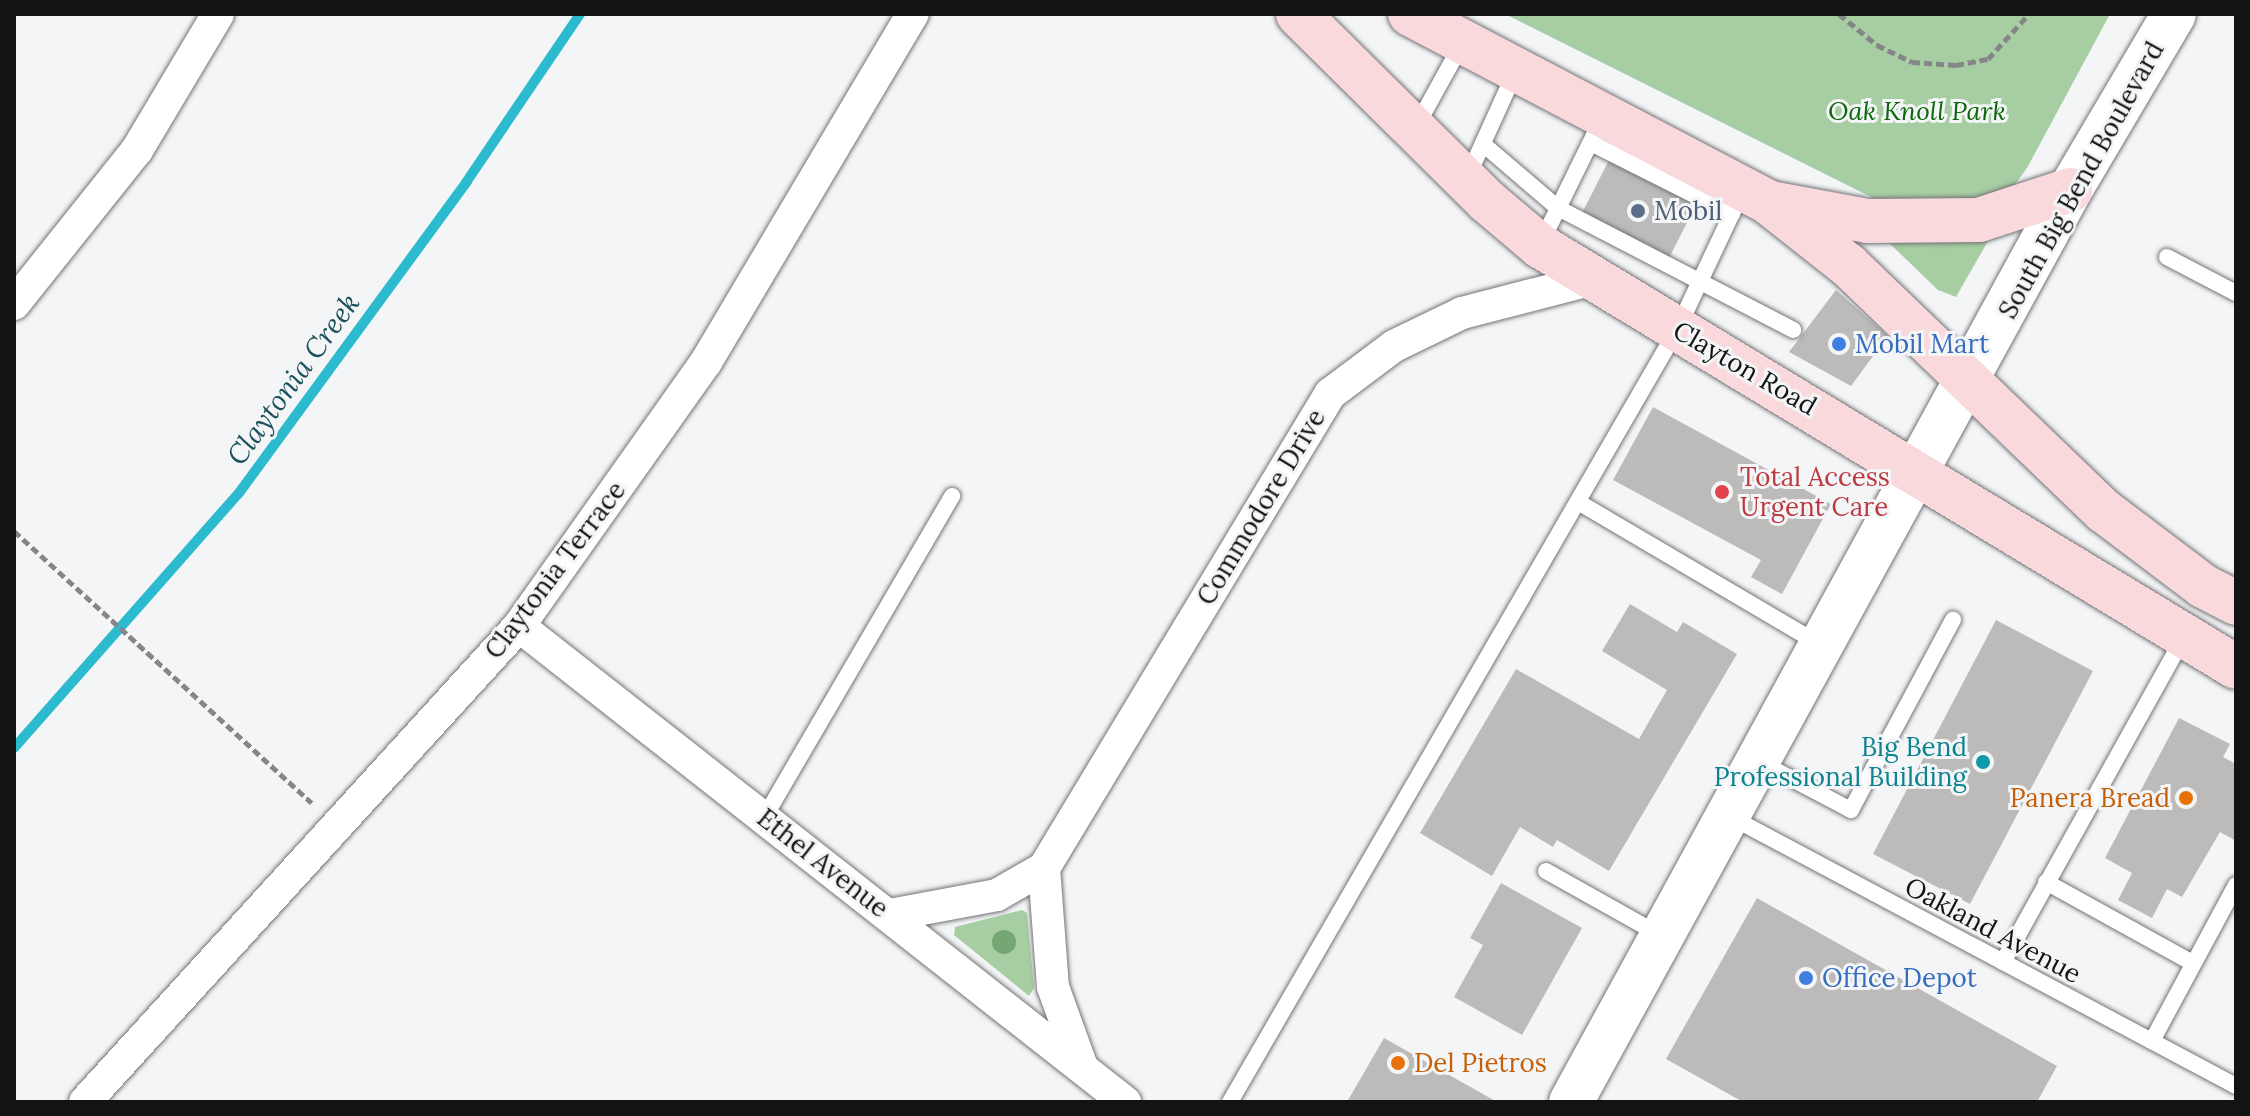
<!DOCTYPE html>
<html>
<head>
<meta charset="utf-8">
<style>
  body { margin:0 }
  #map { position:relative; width:2250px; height:1116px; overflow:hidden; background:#f4f5f7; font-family:Lora,serif }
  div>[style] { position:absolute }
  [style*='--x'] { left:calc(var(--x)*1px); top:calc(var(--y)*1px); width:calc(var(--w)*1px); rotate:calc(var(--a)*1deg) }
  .green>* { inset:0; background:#a7cea3 }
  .stream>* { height:10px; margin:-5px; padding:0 5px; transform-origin:5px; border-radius:5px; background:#2cbace }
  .building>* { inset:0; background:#bdbbba }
  .path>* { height:5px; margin-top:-2.5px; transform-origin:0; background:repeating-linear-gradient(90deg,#858687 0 8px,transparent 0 12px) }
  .roads { filter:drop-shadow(0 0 2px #737476) drop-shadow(0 0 2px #737476) }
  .lane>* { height:16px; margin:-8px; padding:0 8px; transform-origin:8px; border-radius:8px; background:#fff }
  .street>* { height:32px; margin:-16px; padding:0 16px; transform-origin:16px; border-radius:16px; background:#fff }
  .secondary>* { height:44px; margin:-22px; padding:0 22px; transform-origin:22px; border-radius:22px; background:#fff }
  .primary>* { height:44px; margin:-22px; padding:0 22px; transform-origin:22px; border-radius:22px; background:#fad9dd }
  .trees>* { width:24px; height:24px; margin:-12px; border-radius:50%; background:#75a775 }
  .dots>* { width:22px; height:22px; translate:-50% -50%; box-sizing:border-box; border:4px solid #f4f5f7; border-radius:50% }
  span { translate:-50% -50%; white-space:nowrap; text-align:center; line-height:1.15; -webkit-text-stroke:6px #f4f5f7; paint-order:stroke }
  .park-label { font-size:26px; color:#0d680a; font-style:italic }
  .street-label { font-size:26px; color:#121313 }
  .service-label { font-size:26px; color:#4e5e75 }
  .left { translate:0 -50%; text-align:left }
  .shop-label { font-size:26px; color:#366cbe }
  .health-label { font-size:26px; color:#be3a42 }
  .culture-label { font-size:26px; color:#0d838f }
  .right { translate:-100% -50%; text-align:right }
  .food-label { font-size:26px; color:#c56008 }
  .water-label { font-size:28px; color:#1a525b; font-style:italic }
  .frame { position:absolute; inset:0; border:16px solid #121313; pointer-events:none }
</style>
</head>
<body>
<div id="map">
  <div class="green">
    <div style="clip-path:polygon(1505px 14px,2110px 14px,2027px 168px,2010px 191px,1986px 202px,1877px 200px)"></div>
    <div style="clip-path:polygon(1992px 234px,1956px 297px,1938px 290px,1884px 238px)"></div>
    <div style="clip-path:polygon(1022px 910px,1027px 913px,1034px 988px,1029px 996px,954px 935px,955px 927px)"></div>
  </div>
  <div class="stream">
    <div style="--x:14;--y:748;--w:340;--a:-48.6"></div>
    <div style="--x:239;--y:493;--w:386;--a:-53.8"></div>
    <div style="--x:467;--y:181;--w:202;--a:-55.9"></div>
  </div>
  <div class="building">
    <div style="clip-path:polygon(1609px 160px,1697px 203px,1667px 262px,1579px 219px)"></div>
    <div style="clip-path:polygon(1836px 290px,1888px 336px,1851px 386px,1789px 352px)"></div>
    <div style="clip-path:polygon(1653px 407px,1831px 504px,1782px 594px,1751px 577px,1761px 560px,1613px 480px)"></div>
    <div style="clip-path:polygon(1630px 604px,1677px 632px,1683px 622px,1737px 654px,1609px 871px,1557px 840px,1553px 847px,1520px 827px,1492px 876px,1420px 833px,1516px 669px,1639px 739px,1667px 690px,1602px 651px)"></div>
    <div style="clip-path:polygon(1996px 620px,2093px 671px,1970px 904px,1873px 854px)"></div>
    <div style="clip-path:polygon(2179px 718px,2230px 744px,2223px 757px,2236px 764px,2236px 841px,2220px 832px,2182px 897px,2167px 889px,2152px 918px,2118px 900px,2132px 873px,2105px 858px)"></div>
    <div style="clip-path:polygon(1501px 883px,1582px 928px,1522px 1035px,1454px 997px,1483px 945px,1470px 938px)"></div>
    <div style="clip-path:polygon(1757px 898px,2057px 1066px,2037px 1102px,1743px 1102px,1666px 1059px)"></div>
    <div style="clip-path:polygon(1384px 1038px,1497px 1102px,1347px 1102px)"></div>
  </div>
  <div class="path">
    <div style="--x:1839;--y:14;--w:49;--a:39.2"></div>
    <div style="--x:1877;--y:45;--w:39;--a:26"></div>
    <div style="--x:1912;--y:62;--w:44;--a:3.9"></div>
    <div style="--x:1956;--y:65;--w:33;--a:-11"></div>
    <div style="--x:1988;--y:59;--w:61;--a:-47.7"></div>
    <div style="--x:14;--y:531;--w:403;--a:42.4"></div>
  </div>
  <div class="roads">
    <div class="lane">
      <div style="--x:1416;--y:127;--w:97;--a:-61.1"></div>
      <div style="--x:1591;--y:143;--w:158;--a:26.7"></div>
      <div style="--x:1483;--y:144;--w:99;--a:40.5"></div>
      <div style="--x:1558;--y:208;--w:265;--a:27.4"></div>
      <div style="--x:1468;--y:176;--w:116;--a:-65.6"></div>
      <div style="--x:1540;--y:245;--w:125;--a:-63.8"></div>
      <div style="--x:2167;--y:257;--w:78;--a:27.6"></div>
      <div style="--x:1578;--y:502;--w:282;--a:30.5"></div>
      <div style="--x:1758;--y:761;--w:105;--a:27.8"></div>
      <div style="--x:1851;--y:810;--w:216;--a:-61.8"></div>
      <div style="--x:1729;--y:816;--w:574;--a:28.04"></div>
      <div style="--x:764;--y:818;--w:373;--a:-59.7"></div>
      <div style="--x:1546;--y:871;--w:131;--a:29.3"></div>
      <div style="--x:2046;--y:882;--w:168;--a:28.9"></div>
      <div style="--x:2003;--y:962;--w:371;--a:-60.9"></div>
      <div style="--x:2152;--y:1041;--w:177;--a:-61.7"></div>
      <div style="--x:1230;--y:1102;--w:894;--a:-59.94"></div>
      <div style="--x:1678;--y:328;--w:153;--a:-64.8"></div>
    </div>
    <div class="street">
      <div style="--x:14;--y:304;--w:197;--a:-51.4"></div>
      <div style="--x:137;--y:150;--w:158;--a:-59.2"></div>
      <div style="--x:519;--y:626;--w:771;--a:38.15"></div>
      <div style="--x:1044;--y:868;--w:119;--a:85.7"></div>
      <div style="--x:1053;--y:987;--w:85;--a:70.1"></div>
      <div style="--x:890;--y:915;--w:109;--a:-10.6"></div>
      <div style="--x:997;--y:895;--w:54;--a:-29.9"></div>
      <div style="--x:1044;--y:868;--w:554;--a:-58.89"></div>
      <div style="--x:1330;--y:394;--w:80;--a:-36.9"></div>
      <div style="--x:1394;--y:346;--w:76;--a:-25.9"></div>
      <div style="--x:1462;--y:313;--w:132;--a:-14.5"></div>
      <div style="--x:85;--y:1102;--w:644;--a:-47.64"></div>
      <div style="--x:519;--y:626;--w:324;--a:-54.7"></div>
      <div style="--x:706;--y:362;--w:405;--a:-59.3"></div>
    </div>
    <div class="secondary">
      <div style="--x:1571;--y:1102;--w:1040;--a:-61.31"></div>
      <div style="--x:2070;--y:190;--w:204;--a:-59.4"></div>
    </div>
    <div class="primary">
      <div style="--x:1298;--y:14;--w:267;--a:44.7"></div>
      <div style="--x:1488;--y:202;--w:68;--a:40.2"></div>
      <div style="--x:1540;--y:246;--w:813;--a:31.17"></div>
      <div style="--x:1410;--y:14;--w:404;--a:27.7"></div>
      <div style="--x:1768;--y:202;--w:103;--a:38.3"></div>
      <div style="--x:1849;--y:266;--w:354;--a:43.9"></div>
      <div style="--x:2104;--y:511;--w:124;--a:37.1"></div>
      <div style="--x:2203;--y:586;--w:37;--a:27"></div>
      <div style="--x:1775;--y:204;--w:95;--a:10.4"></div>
      <div style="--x:1868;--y:221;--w:111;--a:-0.5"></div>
      <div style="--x:1979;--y:220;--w:96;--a:-18.2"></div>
    </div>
  </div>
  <div class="trees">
    <div style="left:1004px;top:942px"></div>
  </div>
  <div class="dots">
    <div style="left:1638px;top:211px;background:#5c6f8a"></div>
    <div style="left:1839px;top:344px;background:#3f7fe0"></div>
    <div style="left:1722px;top:492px;background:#e0444e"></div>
    <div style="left:1983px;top:762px;background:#0f9aa8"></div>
    <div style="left:2186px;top:798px;background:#e8710a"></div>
    <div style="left:1806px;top:978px;background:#3f7fe0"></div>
    <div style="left:1398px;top:1063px;background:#e8710a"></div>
  </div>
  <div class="park-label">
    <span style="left:1917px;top:111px">Oak Knoll Park</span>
  </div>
  <div class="street-label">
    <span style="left:2081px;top:180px;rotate:-61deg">South Big Bend Boulevard</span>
    <span style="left:1745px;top:368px;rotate:30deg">Clayton Road</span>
    <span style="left:1261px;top:507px;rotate:-59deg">Commodore Drive</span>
    <span style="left:555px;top:570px;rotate:-53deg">Claytonia Terrace</span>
    <span style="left:823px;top:863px;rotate:38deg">Ethel Avenue</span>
    <span style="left:1993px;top:930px;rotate:28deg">Oakland Avenue</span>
  </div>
  <div class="service-label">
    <span class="left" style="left:1654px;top:211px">Mobil</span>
  </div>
  <div class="shop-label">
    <span class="left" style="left:1855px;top:344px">Mobil Mart</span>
    <span class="left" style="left:1822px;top:978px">Office Depot</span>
  </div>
  <div class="health-label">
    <span class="left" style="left:1740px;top:492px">Total Access<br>Urgent Care</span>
  </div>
  <div class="culture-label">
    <span class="right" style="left:1967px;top:762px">Big Bend<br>Professional Building</span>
  </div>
  <div class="food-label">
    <span class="right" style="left:2170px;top:798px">Panera Bread</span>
    <span class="left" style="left:1414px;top:1063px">Del Pietros</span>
  </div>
  <div class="water-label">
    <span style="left:293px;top:379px;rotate:-54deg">Claytonia Creek</span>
  </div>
  <div class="frame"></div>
</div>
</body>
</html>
